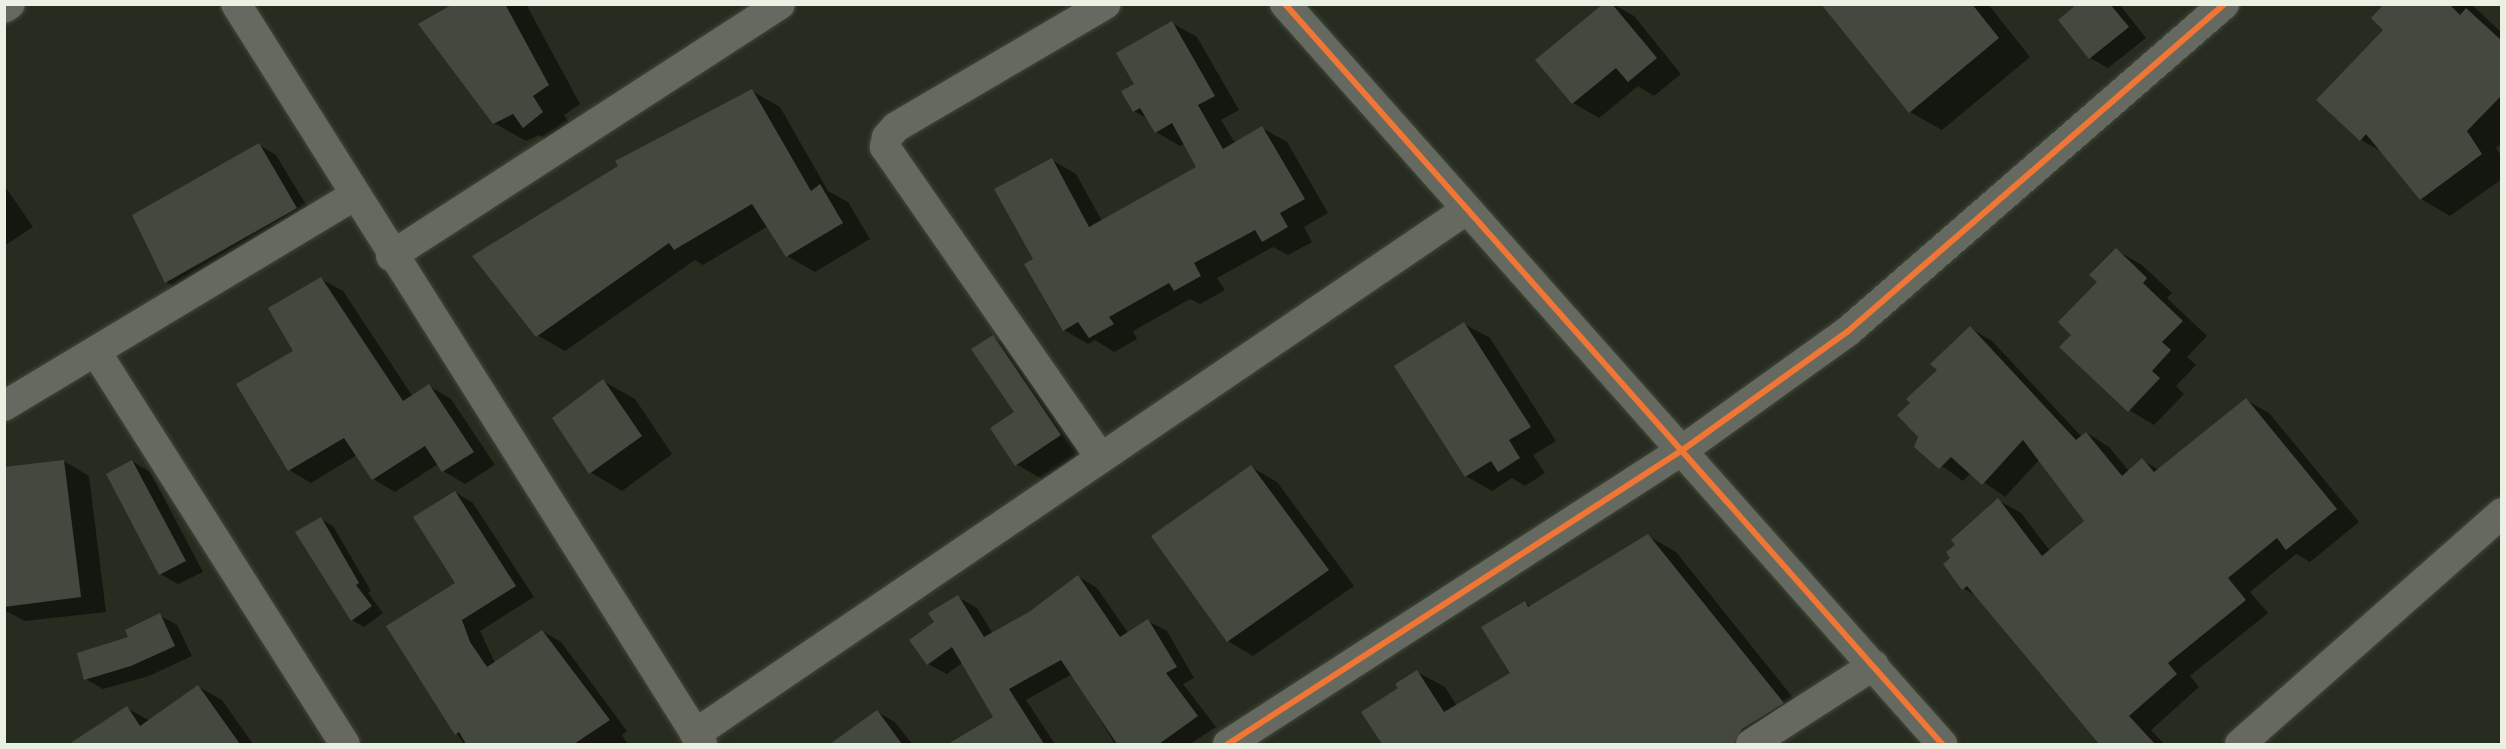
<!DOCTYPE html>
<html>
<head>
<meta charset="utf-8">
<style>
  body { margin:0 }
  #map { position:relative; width:2506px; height:749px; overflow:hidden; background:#262c1f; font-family:"Golos Text",sans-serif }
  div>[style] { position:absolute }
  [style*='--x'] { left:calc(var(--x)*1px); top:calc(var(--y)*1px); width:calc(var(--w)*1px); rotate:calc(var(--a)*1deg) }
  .shadow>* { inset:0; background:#0007 }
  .building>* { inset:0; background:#44493f }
  .roads { filter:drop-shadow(0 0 2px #41473b) drop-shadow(0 0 2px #41473b) }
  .minor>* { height:30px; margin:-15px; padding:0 15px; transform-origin:15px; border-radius:15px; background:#656960 }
  .cycleway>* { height:6px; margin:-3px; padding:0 3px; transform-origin:3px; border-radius:3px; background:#f07635 }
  span { translate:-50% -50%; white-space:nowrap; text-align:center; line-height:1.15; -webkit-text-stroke:4.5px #12170d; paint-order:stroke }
  .frame { position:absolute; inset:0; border:6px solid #eaf1e2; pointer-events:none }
</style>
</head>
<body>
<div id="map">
  <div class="shadow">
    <div style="clip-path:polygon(456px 4px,526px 4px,580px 104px,564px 115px,574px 130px,556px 145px,539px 135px,526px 141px,494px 123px)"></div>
    <div style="clip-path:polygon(1605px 4px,1613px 4px,1634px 16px,1681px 74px,1654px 96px,1638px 86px,1599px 118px,1573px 103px,1538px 60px)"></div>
    <div style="clip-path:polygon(1835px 4px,1988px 4px,2030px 57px,1942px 130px,1910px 112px)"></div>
    <div style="clip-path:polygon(2080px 4px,2119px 4px,2146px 38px,2108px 68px,2090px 58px)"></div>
    <div style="clip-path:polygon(2386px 4px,2471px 4px,2502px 33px,2502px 143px,2496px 148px,2502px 157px,2502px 179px,2450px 216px,2421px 199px,2384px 153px,2361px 140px,2385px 30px)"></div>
    <div style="clip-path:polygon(1172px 23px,1197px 37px,1239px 110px,1221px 120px,1235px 143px,1262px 128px,1287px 142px,1328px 213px,1304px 227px,1312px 242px,1288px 255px,1273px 247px,1217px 278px,1225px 290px,1200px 304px,1190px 299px,1133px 331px,1137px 339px,1114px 352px,1095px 340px,1088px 344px,1064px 330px,1035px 259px,1052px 160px,1076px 174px,1102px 221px,1198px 167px,1185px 143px,1180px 146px,1156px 132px,1148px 119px,1134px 111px,1136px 84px)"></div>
    <div style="clip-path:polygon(752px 91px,780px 107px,828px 191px,848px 202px,870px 239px,815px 272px,787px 256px,768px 226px,703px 265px,695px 260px,565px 351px,537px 335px)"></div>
    <div style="clip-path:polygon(259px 145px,276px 155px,314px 218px,184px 293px,166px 282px,134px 216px)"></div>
    <div style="clip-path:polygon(4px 185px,33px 227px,4px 246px)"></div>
    <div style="clip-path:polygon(2116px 250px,2142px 265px,2172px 293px,2167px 298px,2207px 336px,2187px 357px,2196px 365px,2176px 386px,2184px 394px,2154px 425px,2129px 410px,2073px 335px)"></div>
    <div style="clip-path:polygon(321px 279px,343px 291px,413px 397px,429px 386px,451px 399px,495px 465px,465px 484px,443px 471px,438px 464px,395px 492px,373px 479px,357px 455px,311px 483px,289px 470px,238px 385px,295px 351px)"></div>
    <div style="clip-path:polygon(1464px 324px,1490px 338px,1556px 441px,1533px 455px,1545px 473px,1525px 486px,1512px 478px,1492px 491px,1466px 476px)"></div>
    <div style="clip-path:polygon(1970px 328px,1992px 341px,2082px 437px,2087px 433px,2109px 447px,2129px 471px,2142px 460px,2159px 470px,2246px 400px,2269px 413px,2359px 522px,2310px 562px,2296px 554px,2250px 592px,2268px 613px,2190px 676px,2199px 687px,2151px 730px,2164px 744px,2101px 744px,1978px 597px,1963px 588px,1998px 500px,2021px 513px,2050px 551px,2085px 521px,2040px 459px,2005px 497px,1971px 473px,1963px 481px,1916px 447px,1920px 437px,1912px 403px)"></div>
    <div style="clip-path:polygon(993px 337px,1019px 352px,1085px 450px,1042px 479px,1016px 464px,1016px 412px)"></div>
    <div style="clip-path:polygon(603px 381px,635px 399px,672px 454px,622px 491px,590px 472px)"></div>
    <div style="clip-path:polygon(64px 461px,89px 476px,106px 612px,25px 621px,4px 610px,4px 468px)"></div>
    <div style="clip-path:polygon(132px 461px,150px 472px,203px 572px,178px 584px,160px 574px)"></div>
    <div style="clip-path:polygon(1251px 467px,1277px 482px,1354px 586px,1253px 656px,1228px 641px)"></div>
    <div style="clip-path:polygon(455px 492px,473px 503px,534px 597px,480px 631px,495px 663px,542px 631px,561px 642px,627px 731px,622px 735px,628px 744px,464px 744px,388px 627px,458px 583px)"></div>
    <div style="clip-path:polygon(321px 519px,333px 526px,371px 591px,368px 593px,383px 613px,364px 627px,352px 620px)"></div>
    <div style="clip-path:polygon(1648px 536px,1676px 552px,1810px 719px,1770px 744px,1383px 744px,1363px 713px,1400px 689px,1417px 672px,1445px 687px,1457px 706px,1512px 673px,1525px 603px,1532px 607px)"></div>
    <div style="clip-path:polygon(1079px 577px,1097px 588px,1128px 633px,1148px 621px,1167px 631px,1194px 678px,1183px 684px,1216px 727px,1190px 744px,1115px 744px,1072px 674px,1026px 700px,1055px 744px,951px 744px,995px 717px,962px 663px,947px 674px,928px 664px,936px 622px,958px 597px,977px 608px,993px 634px,1030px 613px)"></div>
    <div style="clip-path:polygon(159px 615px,177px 625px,192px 656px,149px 676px,103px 689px,86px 679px)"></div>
    <div style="clip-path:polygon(199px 687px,222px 700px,253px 744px,71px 744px,127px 708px,150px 721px)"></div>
    <div style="clip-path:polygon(877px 712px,895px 722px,912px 744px,832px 744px)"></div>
  </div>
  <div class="building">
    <div style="clip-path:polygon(453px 4px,505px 4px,549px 85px,533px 96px,543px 112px,523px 128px,513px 114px,493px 124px,418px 24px)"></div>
    <div style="clip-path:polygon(1603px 4px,1612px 4px,1657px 58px,1628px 82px,1616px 68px,1572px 104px,1535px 60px)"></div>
    <div style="clip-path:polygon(1821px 4px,1972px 4px,1999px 38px,1909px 113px)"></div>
    <div style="clip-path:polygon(2077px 4px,2110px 4px,2129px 27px,2089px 59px,2058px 20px)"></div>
    <div style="clip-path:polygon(2384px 4px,2449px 4px,2460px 15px,2466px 8px,2502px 41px,2502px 95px,2467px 131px,2482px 154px,2420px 200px,2366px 134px,2360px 141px,2316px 100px,2383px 30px,2371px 18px)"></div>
    <div style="clip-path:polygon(1172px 21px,1215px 96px,1198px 105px,1223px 149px,1262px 126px,1305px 199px,1280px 213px,1288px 227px,1262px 242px,1255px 230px,1194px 263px,1201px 276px,1174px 291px,1169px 283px,1109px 317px,1114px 324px,1089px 338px,1078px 322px,1063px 331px,1024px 264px,1033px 259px,994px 189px,1052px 158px,1089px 227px,1196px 167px,1172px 123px,1155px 133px,1140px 108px,1133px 112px,1121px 91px,1134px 84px,1116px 53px)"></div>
    <div style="clip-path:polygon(752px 89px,811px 191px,820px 184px,843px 223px,786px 257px,752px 204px,674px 250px,669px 243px,536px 337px,472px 256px,618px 166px,615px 161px)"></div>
    <div style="clip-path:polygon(259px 143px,297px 208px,165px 283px,132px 215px)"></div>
    <div style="clip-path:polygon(2116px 248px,2147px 278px,2143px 283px,2183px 321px,2162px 342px,2171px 350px,2152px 371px,2160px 378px,2128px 412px,2059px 347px,2071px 335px,2058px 322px,2097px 282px,2089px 275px)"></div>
    <div style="clip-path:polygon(321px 277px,403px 401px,429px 384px,474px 452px,442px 472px,425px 446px,372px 480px,344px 438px,288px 471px,236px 384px,293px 351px,268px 308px)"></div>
    <div style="clip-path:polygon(1464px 322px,1531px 427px,1509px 440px,1520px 458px,1498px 472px,1491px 461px,1465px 477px,1394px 366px)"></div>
    <div style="clip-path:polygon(1970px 326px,2076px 440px,2086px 432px,2122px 476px,2142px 458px,2154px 472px,2246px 398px,2337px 509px,2286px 550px,2277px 538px,2228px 578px,2246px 600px,2168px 663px,2177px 674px,2129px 716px,2155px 744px,2099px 744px,1967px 586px,1962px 590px,1943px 564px,1950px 558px,1946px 552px,1955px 545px,1951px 540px,1998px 498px,2042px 556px,2084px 521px,2023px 440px,1982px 485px,1951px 457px,1939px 469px,1914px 447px,1918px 437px,1897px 415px,1910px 403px,1906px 399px,1937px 370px,1930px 364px)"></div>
    <div style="clip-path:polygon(993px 335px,1061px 435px,1015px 466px,990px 428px,1014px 412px,971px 349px)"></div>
    <div style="clip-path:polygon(603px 379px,642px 436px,589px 474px,552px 418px)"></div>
    <div style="clip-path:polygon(64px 460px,81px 597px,4px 607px,4px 467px)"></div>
    <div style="clip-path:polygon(132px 460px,186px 561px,159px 575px,106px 474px)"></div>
    <div style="clip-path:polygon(1251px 465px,1329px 570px,1227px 642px,1151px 536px)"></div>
    <div style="clip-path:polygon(455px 491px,516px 586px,462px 620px,470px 642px,487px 667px,542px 630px,610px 720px,574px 744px,466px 744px,459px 732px,455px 735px,386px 626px,455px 583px,413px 517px)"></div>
    <div style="clip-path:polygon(321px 517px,359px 583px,356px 585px,372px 606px,351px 621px,295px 532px)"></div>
    <div style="clip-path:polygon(1648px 534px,1784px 703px,1742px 729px,1734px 744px,1382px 744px,1361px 712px,1398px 688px,1395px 684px,1417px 670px,1444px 712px,1510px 673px,1481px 627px,1525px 601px,1528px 607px)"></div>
    <div style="clip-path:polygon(1078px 575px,1120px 637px,1148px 619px,1177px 667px,1166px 673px,1198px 716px,1159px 744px,1117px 744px,1061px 660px,1009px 689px,1044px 744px,948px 744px,993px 717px,952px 647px,927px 665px,909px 640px,934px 622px,928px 613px,958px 595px,984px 637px,1029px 612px)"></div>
    <div style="clip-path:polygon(160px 613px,175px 646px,131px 666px,84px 680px,77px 653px,128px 637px,125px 630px)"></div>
    <div style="clip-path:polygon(198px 685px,240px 744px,69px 744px,127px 706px,140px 726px)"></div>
    <div style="clip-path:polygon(877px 710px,902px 744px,830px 744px)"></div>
  </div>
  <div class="roads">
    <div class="minor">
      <div style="--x:236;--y:4;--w:875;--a:57.8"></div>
      <div style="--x:1285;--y:4;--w:990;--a:48.4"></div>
      <div style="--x:4;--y:8;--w:7;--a:-34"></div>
      <div style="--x:391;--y:256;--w:463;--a:-32.9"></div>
      <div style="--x:96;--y:352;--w:464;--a:57.6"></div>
      <div style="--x:4;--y:406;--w:408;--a:-31"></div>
      <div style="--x:1101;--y:458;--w:379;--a:-124.8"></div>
      <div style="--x:885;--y:147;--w:10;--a:-79"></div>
      <div style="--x:887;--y:137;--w:13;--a:-48"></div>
      <div style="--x:896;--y:127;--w:243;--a:-30.4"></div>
      <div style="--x:695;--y:734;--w:932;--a:-34.2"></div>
      <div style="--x:1228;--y:744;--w:543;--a:-32.9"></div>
      <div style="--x:1684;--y:449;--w:201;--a:-35.7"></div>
      <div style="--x:1847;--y:332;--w:500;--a:-41"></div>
      <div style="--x:1751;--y:744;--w:146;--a:-32.7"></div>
      <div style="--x:2240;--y:744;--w:349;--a:-41.4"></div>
    </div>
  </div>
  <div class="cycleway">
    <div style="--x:1285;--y:4;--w:990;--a:48.4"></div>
    <div style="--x:1228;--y:744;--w:543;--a:-32.9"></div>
    <div style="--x:1684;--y:449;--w:201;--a:-35.7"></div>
    <div style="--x:1847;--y:332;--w:500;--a:-41"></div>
  </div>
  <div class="frame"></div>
</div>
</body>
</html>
